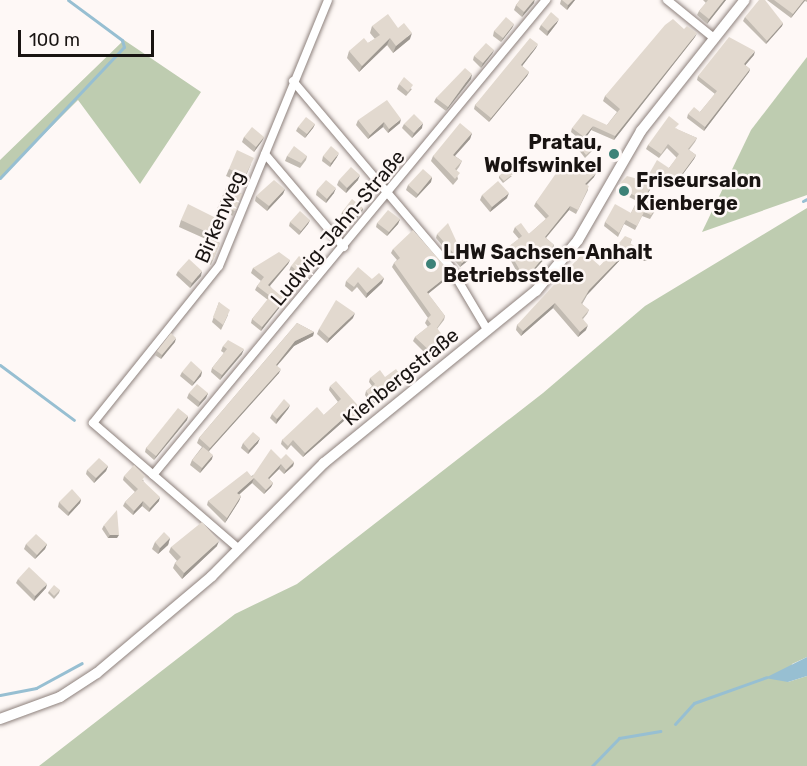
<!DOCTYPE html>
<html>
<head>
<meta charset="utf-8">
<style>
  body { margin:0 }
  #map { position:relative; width:807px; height:766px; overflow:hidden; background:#fef8f6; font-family:Rubik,sans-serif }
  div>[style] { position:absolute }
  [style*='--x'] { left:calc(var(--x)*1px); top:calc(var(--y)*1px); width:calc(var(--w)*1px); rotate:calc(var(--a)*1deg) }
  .green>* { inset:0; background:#beccb0 }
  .water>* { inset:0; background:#97bfd2 }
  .stream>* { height:3px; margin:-1.5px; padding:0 1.5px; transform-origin:1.5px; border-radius:1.5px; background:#97bfd2 }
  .roads { filter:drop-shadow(0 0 2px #8d817c) drop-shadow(0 0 2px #8d817c) }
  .street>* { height:8px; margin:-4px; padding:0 4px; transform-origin:4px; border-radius:4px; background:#fff }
  .secondary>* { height:10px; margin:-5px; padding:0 5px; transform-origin:5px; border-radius:5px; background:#fff }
  .wall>* { inset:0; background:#c2bbb2 }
  .shaded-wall>* { inset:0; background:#9e9891 }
  .building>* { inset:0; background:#e2d9cf }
  .dots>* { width:16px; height:16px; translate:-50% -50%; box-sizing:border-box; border:3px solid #fef8f6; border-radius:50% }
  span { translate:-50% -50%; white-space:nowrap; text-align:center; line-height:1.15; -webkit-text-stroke:5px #fef8f6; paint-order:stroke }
  .poi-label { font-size:20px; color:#191412; font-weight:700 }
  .right { translate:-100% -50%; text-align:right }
  .left { translate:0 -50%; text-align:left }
  .street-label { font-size:20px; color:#191412 }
  .scale { position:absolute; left:18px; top:30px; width:136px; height:27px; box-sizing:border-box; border:3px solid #191412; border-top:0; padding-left:8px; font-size:18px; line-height:21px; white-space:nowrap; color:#191412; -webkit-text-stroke:4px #fef8f6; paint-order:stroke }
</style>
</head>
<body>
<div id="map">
  <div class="green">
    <div style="clip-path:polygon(124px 40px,201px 92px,140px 184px,78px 100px,0 178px,0 160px)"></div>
    <div style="clip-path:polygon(807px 57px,807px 195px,702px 232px,751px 130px)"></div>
    <div style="clip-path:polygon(807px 208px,807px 657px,792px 664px,788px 682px,807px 676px,807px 766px,39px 766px,235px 614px,297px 584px,543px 393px,645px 306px)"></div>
  </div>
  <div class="water">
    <div style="clip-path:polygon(807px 657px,807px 676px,788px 682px,765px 678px)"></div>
  </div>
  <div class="stream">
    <div style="--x:0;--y:178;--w:180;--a:-46.6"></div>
    <div style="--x:124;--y:47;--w:7;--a:-106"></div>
    <div style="--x:122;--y:40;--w:67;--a:-143.5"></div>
    <div style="--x:803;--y:201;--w:4;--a:-27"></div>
    <div style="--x:0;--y:365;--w:92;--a:36.6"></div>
    <div style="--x:0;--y:695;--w:37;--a:-11"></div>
    <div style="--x:36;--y:688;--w:52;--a:-28.5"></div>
    <div style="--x:675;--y:724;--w:28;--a:-48"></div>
    <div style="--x:694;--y:703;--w:77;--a:-19.6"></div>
    <div style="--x:592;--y:766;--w:39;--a:-46"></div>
    <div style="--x:619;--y:738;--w:42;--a:-9.7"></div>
  </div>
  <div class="roads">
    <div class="street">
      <div style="--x:667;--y:0;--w:60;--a:39"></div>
      <div style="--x:293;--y:81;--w:243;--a:49.8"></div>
      <div style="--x:450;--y:267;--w:74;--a:59.3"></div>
      <div style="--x:265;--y:154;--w:122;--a:49.7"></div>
      <div style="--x:153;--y:475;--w:617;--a:-50.4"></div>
      <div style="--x:239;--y:549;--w:193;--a:-139.2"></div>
      <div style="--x:93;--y:423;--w:201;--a:-51.3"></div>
      <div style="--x:219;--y:266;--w:287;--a:-67.7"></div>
    </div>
    <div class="secondary">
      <div style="--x:0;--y:719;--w:64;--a:-20.1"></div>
      <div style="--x:60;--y:697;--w:44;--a:-33"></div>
      <div style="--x:97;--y:673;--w:150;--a:-40.1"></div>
      <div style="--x:212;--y:576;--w:159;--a:-45.3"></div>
      <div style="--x:324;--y:463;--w:273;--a:-39.1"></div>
      <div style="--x:536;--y:291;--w:66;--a:-50.5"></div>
      <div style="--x:578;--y:240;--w:126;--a:-60"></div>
      <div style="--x:641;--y:131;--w:167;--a:-51.6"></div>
    </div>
  </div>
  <div class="wall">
    <div style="clip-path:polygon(520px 0,535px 0,534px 3px,522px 17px,514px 10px,516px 5px)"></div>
    <div style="clip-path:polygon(561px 0,575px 0,567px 10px,560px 4px)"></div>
    <div style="clip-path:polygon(703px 0,726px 0,707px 24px,697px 15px,699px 11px,706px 3px)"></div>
    <div style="clip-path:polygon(767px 0,807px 0,807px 2px,805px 1px,791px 18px)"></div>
    <div style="clip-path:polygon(745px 17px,783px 23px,782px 26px,766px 44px,743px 21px)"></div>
    <div style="clip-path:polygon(557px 23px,547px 36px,539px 29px,541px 25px)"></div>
    <div style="clip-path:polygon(514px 24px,512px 28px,501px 42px,493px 36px,494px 31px)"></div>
    <div style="clip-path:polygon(372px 26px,398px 28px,410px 39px,393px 53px,387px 45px,359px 72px,347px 58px,349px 51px,368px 43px,375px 39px,370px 33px)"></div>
    <div style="clip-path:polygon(695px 37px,614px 140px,591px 130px,583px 142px,571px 132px,572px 128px,607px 125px,617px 112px,603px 101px,605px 96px)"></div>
    <div style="clip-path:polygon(536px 48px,522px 66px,529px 72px,527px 76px,489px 122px,474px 109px,475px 105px)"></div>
    <div style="clip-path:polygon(494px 50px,492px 54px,481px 68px,473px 60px,474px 56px)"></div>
    <div style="clip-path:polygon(754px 55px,745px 65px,750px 69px,749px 72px,704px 131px,687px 118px,688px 114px,700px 112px,715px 94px,697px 80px,698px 76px)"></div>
    <div style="clip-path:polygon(471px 79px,446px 111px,434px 102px,436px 98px)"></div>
    <div style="clip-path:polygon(399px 84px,412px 89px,406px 96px,397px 89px)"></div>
    <div style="clip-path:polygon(358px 120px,400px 123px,388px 133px,383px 127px,368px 139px,356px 125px)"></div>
    <div style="clip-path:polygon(315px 124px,313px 128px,305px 138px,296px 131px,298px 127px)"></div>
    <div style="clip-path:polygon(404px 124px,422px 128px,412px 138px,402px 128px)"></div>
    <div style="clip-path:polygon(677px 128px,676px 129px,697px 138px,695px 142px,689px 150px,696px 155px,694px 159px,674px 186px,664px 180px,654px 182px,647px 195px,658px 206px,650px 219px,642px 216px,635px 230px,624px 224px,618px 237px,604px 226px,605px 222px,631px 213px,637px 201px,617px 191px,618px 187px,645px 181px,669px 168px,677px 158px,667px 148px,659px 158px,646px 149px,648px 145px)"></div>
    <div style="clip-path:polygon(472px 133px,470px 139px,455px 156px,462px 161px,459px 167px,456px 171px,458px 179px,453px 185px,431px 161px,433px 156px)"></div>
    <div style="clip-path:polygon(244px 137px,264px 137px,262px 141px,254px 152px,242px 142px)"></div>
    <div style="clip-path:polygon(579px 146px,593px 149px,592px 151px,585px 158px,578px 149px)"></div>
    <div style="clip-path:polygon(287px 156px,307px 156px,306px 160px,300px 168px,285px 161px)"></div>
    <div style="clip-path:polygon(323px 156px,337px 157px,330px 167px,322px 161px)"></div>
    <div style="clip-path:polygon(251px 164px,243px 183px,226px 176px,229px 169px)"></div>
    <div style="clip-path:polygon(582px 169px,594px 177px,587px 185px,588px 190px,576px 214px,569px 210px,546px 238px,554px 245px,553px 249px,523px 283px,506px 252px,507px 248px,519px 239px,513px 232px,515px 227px,529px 234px,546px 219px,534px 206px,536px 202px,562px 173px)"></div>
    <div style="clip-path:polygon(499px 176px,512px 176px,503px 183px,499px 178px)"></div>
    <div style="clip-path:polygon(432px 177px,431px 182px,416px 198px,406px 190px,408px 185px)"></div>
    <div style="clip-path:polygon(339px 180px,358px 180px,346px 193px,337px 185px)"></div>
    <div style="clip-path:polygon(226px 188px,242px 194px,233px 216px,217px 209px)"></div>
    <div style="clip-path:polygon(285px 189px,283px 194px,267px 211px,255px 201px,256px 196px)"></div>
    <div style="clip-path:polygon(317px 190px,334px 193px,326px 203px,316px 195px)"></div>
    <div style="clip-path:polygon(482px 195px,507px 198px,490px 212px,480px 200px)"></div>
    <div style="clip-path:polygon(363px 208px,362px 212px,351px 225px,341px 216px,342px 212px)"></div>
    <div style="clip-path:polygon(400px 219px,398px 224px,387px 236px,376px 227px,377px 223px)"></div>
    <div style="clip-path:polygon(181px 220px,216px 225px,209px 238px,220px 243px,211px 265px,199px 259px,208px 240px,179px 227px)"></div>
    <div style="clip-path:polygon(310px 220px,308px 224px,299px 235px,289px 226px,290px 222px)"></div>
    <div style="clip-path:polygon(437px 234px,459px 247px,476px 251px,475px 255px,460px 267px,436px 238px)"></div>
    <div style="clip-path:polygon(632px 239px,630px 244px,648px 261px,622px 258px,587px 295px,582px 304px,589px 310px,587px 314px,583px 319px,586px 330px,578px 337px,553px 308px,521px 336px,516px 330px,517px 325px,600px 266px)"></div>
    <div style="clip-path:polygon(393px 249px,451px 273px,449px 277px,428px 294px,445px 316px,444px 320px,437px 329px,447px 348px,432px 360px,413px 341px,415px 337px,428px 327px,425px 323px,427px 319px,428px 318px,392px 267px,394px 263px,397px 260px,391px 253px)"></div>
    <div style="clip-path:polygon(290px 260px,288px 264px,270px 286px,283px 303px,261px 331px,251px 323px,252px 319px,268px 300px,255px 290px,257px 286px,261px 281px,251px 273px,253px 268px)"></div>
    <div style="clip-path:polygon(291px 266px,310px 271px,302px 281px,289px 271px)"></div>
    <div style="clip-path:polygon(178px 271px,201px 276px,190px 288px,176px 275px)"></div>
    <div style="clip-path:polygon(384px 278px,382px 283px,366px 298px,357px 287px,352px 292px,345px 286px,346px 281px)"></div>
    <div style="clip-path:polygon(219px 302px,228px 315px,221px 330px,212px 322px)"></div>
    <div style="clip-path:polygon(353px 318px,327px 343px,317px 334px,319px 329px)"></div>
    <div style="clip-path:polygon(297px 323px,314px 332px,313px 336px,294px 346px,277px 366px,279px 373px,209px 451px,212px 459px,200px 473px,190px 465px,192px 460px,202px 447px,197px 443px,199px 438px)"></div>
    <div style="clip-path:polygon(175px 342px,161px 359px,155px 355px,157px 351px)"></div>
    <div style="clip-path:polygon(223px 346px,242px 354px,220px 380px,211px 372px,212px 368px,224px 353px,221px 351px)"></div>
    <div style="clip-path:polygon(202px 371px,201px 376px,192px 386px,180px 376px,182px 372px)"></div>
    <div style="clip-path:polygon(385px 377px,403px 379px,402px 383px,372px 405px,365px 395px,366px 391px,372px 386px,369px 382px,370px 378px)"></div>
    <div style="clip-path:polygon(330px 386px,362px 415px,349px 424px,346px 419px,303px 457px,291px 445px,287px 450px,281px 444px,282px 440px,324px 415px,338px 402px,329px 390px)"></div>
    <div style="clip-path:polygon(189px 393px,208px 393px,206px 398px,198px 407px,187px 398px)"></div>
    <div style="clip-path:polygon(290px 405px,288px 409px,276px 424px,270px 418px,272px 414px)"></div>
    <div style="clip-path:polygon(188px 416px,187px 420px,154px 460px,145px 452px,146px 448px)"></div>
    <div style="clip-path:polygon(243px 443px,258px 443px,248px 454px,241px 448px)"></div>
    <div style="clip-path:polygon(281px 459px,294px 462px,293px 466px,284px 474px,279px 469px,269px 479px,273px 483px,271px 487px,264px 494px,252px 483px,239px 495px,241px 496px,239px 501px,225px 523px,207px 505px,208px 501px)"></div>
    <div style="clip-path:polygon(108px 466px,106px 471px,94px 483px,86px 474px,87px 470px)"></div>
    <div style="clip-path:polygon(124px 476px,144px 480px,143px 481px,159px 501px,149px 512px,142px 506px,133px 515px,123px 506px,125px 502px,135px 492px,123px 480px)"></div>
    <div style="clip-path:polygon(81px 499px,80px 503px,68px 516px,58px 507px,59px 502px)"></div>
    <div style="clip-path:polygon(104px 525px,117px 538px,108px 538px,102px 529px)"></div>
    <div style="clip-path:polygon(170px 538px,168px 545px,158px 554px,152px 549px,155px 542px)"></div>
    <div style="clip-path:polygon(26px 544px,47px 544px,45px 549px,35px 559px,24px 549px)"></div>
    <div style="clip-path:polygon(217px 546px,182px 579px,173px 568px,175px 563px,177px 561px,169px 552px,171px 547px)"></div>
    <div style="clip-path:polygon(18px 579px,46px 588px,34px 601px,16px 583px)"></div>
    <div style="clip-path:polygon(60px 590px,59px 593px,54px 599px,48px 593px,49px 591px)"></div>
  </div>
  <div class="shaded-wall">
    <div style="clip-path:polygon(534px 0,534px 3px,522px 17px,524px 12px)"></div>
    <div style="clip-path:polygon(573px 0,575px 0,567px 10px,568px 5px)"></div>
    <div style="clip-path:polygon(724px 0,726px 0,707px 24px,709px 19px)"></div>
    <div style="clip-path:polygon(804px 0,805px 0,791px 18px,793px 14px)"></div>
    <div style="clip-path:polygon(559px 19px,557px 23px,547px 36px,548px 31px)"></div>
    <div style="clip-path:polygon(783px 23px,782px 26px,766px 44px,767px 41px)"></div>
    <div style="clip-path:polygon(514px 24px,512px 28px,501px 42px,503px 38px)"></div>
    <div style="clip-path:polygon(412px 33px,410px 39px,393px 53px,396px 46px)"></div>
    <div style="clip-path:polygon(697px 33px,695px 37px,614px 140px,615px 136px)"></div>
    <div style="clip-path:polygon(390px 38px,387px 45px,359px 72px,362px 66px)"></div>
    <div style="clip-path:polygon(538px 44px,536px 48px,519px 70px,521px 65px)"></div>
    <div style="clip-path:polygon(494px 50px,492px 54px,481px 68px,483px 63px)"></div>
    <div style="clip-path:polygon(755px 51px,754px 55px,743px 68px,744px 64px)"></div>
    <div style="clip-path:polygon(750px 69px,749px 72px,704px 131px,705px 127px)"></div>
    <div style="clip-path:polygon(529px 72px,527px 76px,489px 122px,491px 118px)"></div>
    <div style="clip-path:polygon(472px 74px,471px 79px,446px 111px,448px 107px)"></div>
    <div style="clip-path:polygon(401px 119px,400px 123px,388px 133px,389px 129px)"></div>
    <div style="clip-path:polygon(384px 122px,383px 127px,368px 139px,370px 135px)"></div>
    <div style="clip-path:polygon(423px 123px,422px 128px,412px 138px,414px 133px)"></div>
    <div style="clip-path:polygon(315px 124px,313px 128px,305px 138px,307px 134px)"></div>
    <div style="clip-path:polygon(593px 126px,591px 130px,583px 142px,584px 137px)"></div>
    <div style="clip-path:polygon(472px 133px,470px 139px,451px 160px,453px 155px)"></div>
    <div style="clip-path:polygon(264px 137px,262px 141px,254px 152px,256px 147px)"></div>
    <div style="clip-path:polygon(339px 153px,337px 157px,330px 167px,331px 163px)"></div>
    <div style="clip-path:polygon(696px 155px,694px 159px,674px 186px,676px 182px)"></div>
    <div style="clip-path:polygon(596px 173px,594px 177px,583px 188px,585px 184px)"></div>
    <div style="clip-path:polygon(360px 175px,358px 180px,346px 193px,347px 188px)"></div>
    <div style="clip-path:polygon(666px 176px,664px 180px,654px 182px,645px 199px,655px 178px)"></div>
    <div style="clip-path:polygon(432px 177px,431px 182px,416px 198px,418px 194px)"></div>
    <div style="clip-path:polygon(336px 188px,334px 193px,326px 203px,327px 199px)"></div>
    <div style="clip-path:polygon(285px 189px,283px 194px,267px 211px,269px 206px)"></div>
    <div style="clip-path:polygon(509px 193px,507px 198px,490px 212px,492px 207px)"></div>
    <div style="clip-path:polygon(570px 206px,569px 210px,543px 241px,545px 237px)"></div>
    <div style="clip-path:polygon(363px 208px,362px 212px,351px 225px,353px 221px)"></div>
    <div style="clip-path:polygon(400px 219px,398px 224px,387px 236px,389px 232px)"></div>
    <div style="clip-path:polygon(310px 220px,308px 224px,299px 235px,301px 231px)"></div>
    <div style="clip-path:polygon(554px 245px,553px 249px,523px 283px,525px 279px)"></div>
    <div style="clip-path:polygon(476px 251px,475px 255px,460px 267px,462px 263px)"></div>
    <div style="clip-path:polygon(624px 254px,650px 257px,648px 261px,622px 258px,587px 295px,580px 308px,589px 290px)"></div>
    <div style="clip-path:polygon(290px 260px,288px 264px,267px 289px,268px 285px)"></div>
    <div style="clip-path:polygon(312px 266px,310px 271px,302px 281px,304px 276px)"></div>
    <div style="clip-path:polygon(202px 271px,201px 276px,190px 288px,192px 283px)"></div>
    <div style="clip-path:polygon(451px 273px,449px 277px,425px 296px,427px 292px)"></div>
    <div style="clip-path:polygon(384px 278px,382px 283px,366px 298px,367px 293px)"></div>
    <div style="clip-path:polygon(285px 299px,283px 303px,261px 331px,262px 327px)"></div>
    <div style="clip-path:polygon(555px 303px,553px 308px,521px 336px,523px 331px)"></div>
    <div style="clip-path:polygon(355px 313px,353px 318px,327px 343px,329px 338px)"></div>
    <div style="clip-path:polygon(588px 325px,586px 330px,578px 337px,580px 332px)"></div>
    <div style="clip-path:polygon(314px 332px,313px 336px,294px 346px,274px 369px,276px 365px,295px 341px)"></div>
    <div style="clip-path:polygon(176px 338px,175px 342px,161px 359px,162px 355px)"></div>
    <div style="clip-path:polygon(449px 344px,447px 348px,432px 360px,434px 355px)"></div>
    <div style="clip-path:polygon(244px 349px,242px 354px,220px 380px,222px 375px)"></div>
    <div style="clip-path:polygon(281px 369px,279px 373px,208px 452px,210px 448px)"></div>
    <div style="clip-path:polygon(202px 371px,201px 376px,192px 386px,194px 382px)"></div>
    <div style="clip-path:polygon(403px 379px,402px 383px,372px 405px,373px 401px)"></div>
    <div style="clip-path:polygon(208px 393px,206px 398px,198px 407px,200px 402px)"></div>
    <div style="clip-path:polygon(290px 405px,288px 409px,276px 424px,277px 419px)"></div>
    <div style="clip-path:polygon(363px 411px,362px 415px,349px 424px,351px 420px)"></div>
    <div style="clip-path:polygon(347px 415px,346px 419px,303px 457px,305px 453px)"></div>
    <div style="clip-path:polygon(188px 416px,187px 420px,154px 460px,156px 456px)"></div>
    <div style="clip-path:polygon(260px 438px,258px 443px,248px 454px,249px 450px)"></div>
    <div style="clip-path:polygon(213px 455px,212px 459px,200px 473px,202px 468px)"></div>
    <div style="clip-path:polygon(294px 462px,293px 466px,284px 474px,286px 470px)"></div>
    <div style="clip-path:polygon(281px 464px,279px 469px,266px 482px,268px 478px)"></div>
    <div style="clip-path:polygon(108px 466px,106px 471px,94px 483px,96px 478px)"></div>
    <div style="clip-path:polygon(254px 478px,252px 483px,236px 497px,237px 493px)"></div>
    <div style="clip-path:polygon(273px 483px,271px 487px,264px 494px,266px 490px)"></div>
    <div style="clip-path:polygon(241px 496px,239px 501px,225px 523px,227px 518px)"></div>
    <div style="clip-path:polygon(160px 497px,159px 501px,149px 512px,150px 508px)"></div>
    <div style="clip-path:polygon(81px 499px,80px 503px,68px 516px,69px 512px)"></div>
    <div style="clip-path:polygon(143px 501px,142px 506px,133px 515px,134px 511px)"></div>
    <div style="clip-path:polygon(110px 535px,119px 535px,117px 538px,108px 538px)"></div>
    <div style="clip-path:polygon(170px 538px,168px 545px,158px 554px,160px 548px)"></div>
    <div style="clip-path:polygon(219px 541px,217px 546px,182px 579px,184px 573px)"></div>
    <div style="clip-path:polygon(47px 544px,45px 549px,35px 559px,37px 555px)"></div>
    <div style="clip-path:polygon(47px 584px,46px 588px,34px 601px,35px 596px)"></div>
  </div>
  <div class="building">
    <div style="clip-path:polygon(520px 0,534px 0,524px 12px,516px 5px)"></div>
    <div style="clip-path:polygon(562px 0,573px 0,568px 5px)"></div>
    <div style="clip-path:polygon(708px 0,724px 0,709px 19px,699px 11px)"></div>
    <div style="clip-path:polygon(759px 0,765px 0,783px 23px,767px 41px,745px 17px)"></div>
    <div style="clip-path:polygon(774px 0,804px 0,793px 14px)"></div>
    <div style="clip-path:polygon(551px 12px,559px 19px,548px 31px,541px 25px)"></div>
    <div style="clip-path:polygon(388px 14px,398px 28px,404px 23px,412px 33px,396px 46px,390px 38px,362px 66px,349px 51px,364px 38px,368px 43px,380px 35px,372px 26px)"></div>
    <div style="clip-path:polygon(506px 17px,514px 24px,503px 38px,494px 31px)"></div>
    <div style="clip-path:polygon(673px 19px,684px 29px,687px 26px,697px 33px,615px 136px,593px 126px,584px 137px,572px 128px,583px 114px,607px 125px,620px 109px,605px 96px,665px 25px)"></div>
    <div style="clip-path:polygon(729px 37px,755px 51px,744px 64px,750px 69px,705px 127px,688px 114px,694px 107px,700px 112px,717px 91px,698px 76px)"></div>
    <div style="clip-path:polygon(530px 38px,538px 44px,521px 65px,529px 72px,491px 118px,475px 105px)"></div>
    <div style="clip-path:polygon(486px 43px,494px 50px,483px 63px,474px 56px)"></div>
    <div style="clip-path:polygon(465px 68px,472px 74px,448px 107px,436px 98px)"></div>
    <div style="clip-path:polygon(404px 77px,413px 85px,408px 92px,399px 84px)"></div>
    <div style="clip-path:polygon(387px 100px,401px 119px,389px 129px,384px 122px,370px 135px,358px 120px)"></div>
    <div style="clip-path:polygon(414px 114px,423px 123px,414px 133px,404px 124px)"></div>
    <div style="clip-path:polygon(669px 116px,679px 124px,675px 128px,697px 138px,688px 149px,696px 155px,676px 182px,666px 176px,655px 178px,646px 195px,660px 202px,651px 215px,644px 212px,637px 226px,626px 220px,619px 233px,605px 222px,615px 204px,631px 213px,639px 198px,618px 187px,622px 181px,627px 176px,645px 181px,657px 160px,669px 168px,679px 154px,668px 144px,661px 154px,648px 145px)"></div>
    <div style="clip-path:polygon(306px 117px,315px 124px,307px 134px,298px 127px)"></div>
    <div style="clip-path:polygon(460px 123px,472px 133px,453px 155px,462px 161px,455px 169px,460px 173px,455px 179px,433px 156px)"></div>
    <div style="clip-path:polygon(252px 127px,264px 137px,256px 147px,244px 137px)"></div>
    <div style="clip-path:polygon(586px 140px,593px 149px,586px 155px,579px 146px)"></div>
    <div style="clip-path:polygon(294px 146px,307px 156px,301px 163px,287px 156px)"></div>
    <div style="clip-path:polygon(331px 146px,339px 153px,331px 163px,323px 156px)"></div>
    <div style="clip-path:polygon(237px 150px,254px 158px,245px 176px,229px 169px)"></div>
    <div style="clip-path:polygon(575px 161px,582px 169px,587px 164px,596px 173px,585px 184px,589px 186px,578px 210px,570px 206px,545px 237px,554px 245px,525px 279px,507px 248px,522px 236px,515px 227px,521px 223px,529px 234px,549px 216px,536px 202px,559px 169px,562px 173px)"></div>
    <div style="clip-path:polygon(351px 167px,360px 175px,347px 188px,339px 180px)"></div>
    <div style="clip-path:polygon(508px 168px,513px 174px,504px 181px,499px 176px)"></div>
    <div style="clip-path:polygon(423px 169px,432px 177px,418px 194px,408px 185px)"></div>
    <div style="clip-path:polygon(274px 180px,285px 189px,269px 206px,256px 196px)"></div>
    <div style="clip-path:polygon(326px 180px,336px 188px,327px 199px,317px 190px)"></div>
    <div style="clip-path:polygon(498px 181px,509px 193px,492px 207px,482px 195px)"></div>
    <div style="clip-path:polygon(226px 188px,242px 194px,235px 211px,219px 205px)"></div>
    <div style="clip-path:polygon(352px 199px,363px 208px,353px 221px,342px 212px)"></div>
    <div style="clip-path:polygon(188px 204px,218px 219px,211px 234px,181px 220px)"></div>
    <div style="clip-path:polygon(388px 210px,400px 219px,389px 232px,377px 223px)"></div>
    <div style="clip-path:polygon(300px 211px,310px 220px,301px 231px,290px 222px)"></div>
    <div style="clip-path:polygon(448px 223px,459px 247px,467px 241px,476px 251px,462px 263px,437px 234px)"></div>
    <div style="clip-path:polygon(413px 230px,451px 273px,427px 292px,445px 316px,437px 328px,449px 344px,434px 355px,415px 337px,431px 324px,427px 319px,431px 315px,394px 263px,400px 258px,393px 249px)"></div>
    <div style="clip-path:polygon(625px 236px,632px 239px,630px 243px,650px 257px,624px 254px,589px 290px,581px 303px,589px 310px,582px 318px,588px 325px,580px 332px,555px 303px,523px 331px,517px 325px,584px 252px,600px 266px)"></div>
    <div style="clip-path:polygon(208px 238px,220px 243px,213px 260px,201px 255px)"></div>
    <div style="clip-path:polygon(279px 252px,290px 260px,268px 285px,285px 299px,262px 327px,252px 319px,270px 296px,257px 286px,264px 277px,253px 268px)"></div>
    <div style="clip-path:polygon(299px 256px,312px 266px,304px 276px,291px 266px)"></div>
    <div style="clip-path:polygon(189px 259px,202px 271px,192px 283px,178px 271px)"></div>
    <div style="clip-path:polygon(358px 267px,372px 279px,379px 273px,384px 278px,367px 293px,358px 282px,354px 287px,346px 281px)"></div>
    <div style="clip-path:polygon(336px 300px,355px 313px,329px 338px,319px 329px)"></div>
    <div style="clip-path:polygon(219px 302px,230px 310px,223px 325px,213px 317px)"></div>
    <div style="clip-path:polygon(297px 323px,314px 332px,295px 341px,276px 365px,281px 369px,210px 448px,199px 438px)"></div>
    <div style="clip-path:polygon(171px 333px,176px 338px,162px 355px,157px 351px)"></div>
    <div style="clip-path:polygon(228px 340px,244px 349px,222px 375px,212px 368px,227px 349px,223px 346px)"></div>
    <div style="clip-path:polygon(191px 361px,202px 371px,194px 382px,182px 372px)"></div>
    <div style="clip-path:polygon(396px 369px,403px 379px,373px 401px,366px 391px,375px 384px,370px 378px,380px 370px,385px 377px)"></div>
    <div style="clip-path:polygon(336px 381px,363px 411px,351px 420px,347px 415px,305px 453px,293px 440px,288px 446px,282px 440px,317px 407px,324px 415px,341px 399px,330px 386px)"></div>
    <div style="clip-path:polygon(197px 384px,208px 393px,200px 402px,189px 393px)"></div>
    <div style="clip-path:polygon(284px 399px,290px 405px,277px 419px,272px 414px)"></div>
    <div style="clip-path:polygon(178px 408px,188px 416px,156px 456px,146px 448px)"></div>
    <div style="clip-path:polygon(253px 432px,260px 438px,249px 450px,243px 443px)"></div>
    <div style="clip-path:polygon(203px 447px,213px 455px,202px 468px,192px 460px)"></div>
    <div style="clip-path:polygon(271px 449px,281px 459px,286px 454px,294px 462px,286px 470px,281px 464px,268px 478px,273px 483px,266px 490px,254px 478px,237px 493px,241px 496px,227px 518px,208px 501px,247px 471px,252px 477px)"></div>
    <div style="clip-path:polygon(99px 458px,108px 466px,96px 478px,87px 470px)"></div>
    <div style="clip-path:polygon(134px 465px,145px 476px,142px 480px,160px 497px,150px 508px,143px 501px,134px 511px,125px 502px,138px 489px,124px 476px)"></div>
    <div style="clip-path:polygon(72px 489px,81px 499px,69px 512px,59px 502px)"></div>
    <div style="clip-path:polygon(117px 510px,119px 535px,110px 535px,104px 525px)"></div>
    <div style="clip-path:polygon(202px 522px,219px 541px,184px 573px,175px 563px,181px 557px,171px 547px)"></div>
    <div style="clip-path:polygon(164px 532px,170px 538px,160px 548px,155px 542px)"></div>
    <div style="clip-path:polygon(36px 534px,47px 544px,37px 555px,26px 544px)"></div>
    <div style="clip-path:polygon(29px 567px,47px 584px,35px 596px,18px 579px)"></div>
    <div style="clip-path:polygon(54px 585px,60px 590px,54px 596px,49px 591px)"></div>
  </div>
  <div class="dots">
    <div style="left:614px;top:154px;background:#3d8278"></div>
    <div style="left:624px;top:191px;background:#3d8278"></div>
    <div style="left:431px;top:264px;background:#3d8278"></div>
  </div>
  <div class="poi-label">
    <span class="right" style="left:602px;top:154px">Pratau,<br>Wolfswinkel</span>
    <span class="left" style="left:636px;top:192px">Friseursalon<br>Kienberge</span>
    <span class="left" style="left:443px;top:264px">LHW Sachsen-Anhalt<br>Betriebsstelle</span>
  </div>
  <div class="street-label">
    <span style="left:220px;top:217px;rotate:-67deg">Birkenweg</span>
    <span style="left:338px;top:228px;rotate:-50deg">Ludwig-Jahn-Straße</span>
    <span style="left:401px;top:377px;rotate:-39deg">Kienbergstraße</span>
  </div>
  <div class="scale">100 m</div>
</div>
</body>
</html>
